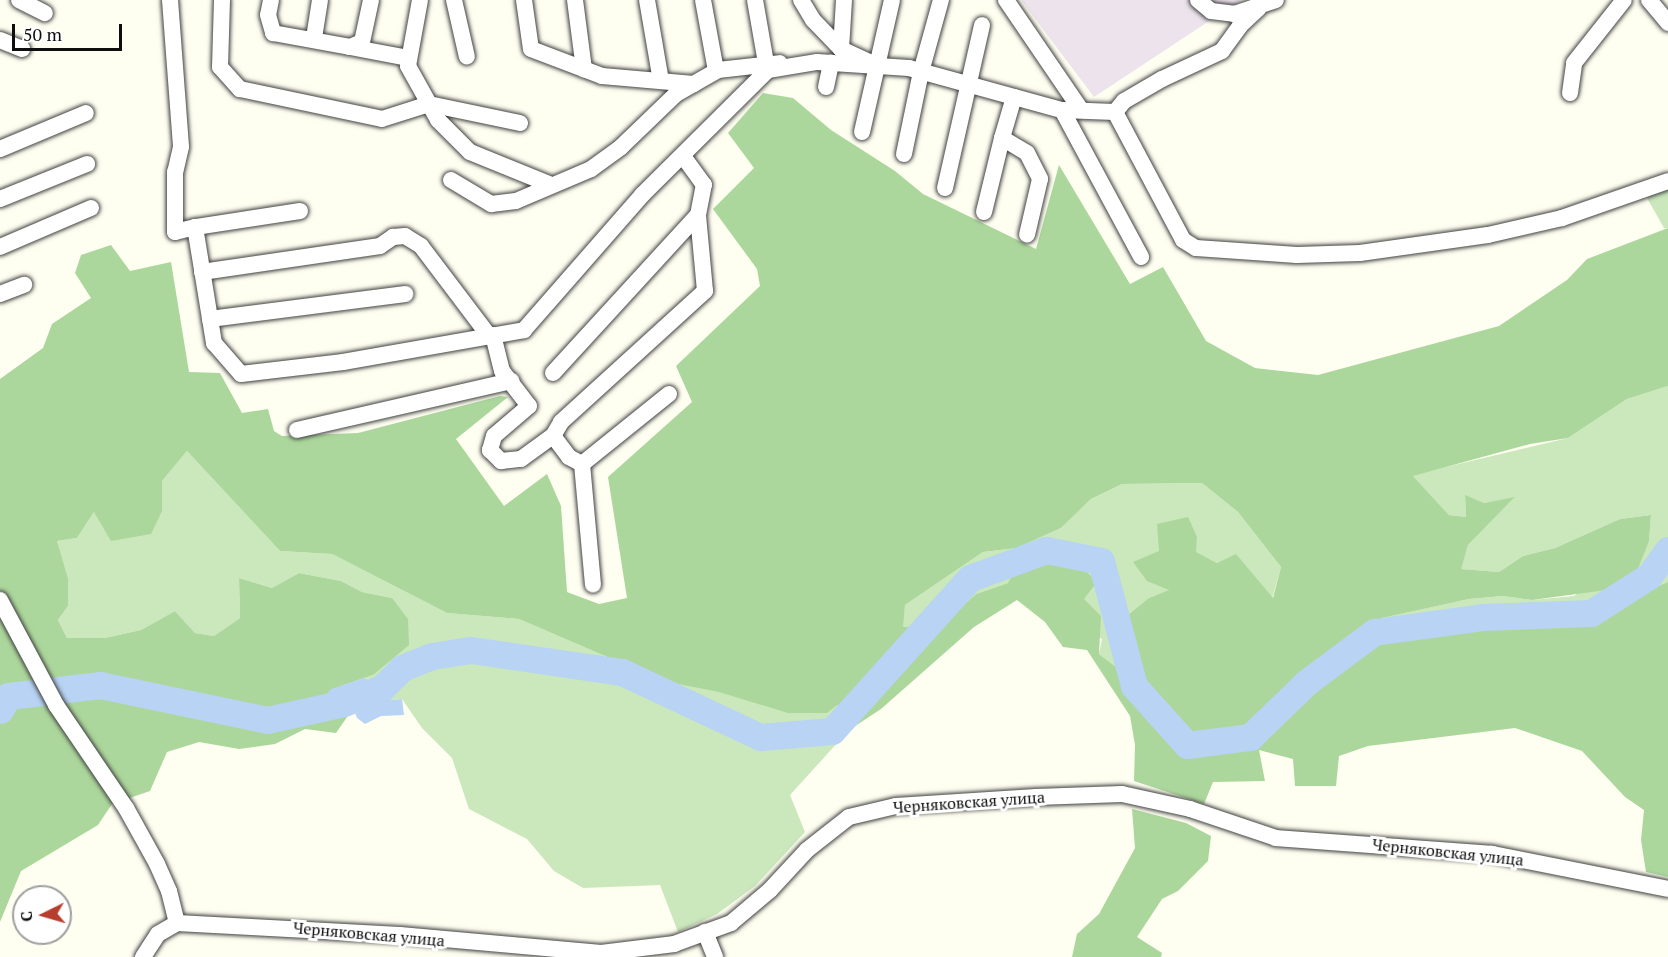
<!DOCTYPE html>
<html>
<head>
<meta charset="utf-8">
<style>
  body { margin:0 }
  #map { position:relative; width:1668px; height:957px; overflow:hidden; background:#fefef1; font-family:"PT Serif",serif }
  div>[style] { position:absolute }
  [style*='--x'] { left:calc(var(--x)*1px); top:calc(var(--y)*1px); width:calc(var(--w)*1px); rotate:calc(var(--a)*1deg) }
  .industrial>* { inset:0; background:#ece3ec }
  .green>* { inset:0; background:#cbe7bc }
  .forest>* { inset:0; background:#acd79c }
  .water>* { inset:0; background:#b8d3f3 }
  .river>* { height:27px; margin:-13.5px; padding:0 13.5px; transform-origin:13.5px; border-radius:13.5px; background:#b8d3f3 }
  .roads { filter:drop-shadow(0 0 2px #414141) drop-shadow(0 0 2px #414141) }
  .minor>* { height:16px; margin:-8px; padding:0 8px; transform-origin:8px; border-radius:8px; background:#fff }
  span { translate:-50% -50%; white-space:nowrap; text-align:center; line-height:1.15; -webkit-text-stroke:6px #fff; paint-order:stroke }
  .street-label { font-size:16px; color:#0e0e0e }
  .north { position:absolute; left:12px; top:885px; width:60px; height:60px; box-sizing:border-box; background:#fff; border:2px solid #9f9f9f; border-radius:50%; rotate:265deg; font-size:16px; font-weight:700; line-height:24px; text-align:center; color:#0e0e0e }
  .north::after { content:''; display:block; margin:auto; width:21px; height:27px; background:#b73e2e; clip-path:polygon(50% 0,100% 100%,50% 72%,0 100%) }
  .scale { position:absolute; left:12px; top:24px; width:110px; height:27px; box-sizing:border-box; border:3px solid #0e0e0e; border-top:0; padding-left:8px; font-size:18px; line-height:21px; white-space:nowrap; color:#0e0e0e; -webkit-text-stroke:4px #fff; paint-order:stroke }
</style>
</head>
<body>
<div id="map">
  <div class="industrial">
    <div style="clip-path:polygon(1021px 0,1241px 0,1094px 97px)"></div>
  </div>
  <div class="green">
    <div style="clip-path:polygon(1668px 181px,1668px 228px,1664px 228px,1642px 189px)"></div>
    <div style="clip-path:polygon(1668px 386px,1668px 582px,1633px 596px,1621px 608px,1535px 626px,1482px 617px,1374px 632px,1381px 618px,1469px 599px,1503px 596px,1532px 600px,1574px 596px,1649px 541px,1651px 515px,1620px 519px,1555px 548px,1523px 556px,1499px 572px,1460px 569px,1468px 545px,1514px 498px,1484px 503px,1465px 496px,1466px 517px,1449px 515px,1412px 475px,1568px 438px,1627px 399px)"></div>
    <div style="clip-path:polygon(187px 451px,280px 551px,332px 554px,447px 613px,519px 619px,663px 681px,837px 705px,849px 730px,790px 795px,805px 832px,755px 886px,717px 914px,678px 932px,660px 885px,583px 888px,554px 871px,527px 839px,469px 809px,452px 758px,422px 728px,402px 699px,391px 700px,378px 683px,364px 678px,373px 675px,392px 598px,362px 592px,341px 581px,299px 573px,272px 588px,239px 578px,240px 618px,214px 636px,195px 633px,175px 611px,141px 630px,105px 638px,67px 638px,58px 620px,68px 606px,57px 541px,77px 538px,94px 512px,162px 511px,162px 481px)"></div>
    <div style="clip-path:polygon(1202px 483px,1238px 512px,1281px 567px,1272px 599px,1236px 555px,1217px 563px,1195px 552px,1197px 537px,1134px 562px,1170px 590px,1149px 598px,1139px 676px,1124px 673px,1099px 654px,1102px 639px,1008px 583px,976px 594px,939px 627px,902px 627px,905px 605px,983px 552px,1017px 548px,1061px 528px,1091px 499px,1122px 484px)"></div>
  </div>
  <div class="forest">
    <div style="clip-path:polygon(evenodd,763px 93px,793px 98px,831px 130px,895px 171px,923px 194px,1036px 249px,1059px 165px,1130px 284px,1163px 267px,1206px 341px,1255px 368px,1318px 375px,1499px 326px,1567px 280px,1587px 259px,1668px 228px,1668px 386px,1627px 399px,1568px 438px,1530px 444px,1413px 476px,1449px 515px,1466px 517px,1465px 495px,1484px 503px,1515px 497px,1468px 545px,1461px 569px,1499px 572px,1523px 556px,1555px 548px,1620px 519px,1651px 515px,1649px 541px,1637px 571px,1614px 589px,1532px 600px,1503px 596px,1469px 599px,1382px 618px,1374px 631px,1482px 617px,1535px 626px,1621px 608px,1633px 596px,1668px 582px,1668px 877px,1646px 872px,1641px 840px,1644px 810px,1625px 797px,1582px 751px,1515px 728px,1368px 746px,1339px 756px,1336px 786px,1295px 786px,1293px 759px,1259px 750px,1265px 781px,1213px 782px,1204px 804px,1134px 781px,1135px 745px,1130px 716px,1087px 650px,1063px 647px,1045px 622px,1017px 600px,974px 627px,881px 709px,849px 730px,837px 705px,827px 713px,788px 713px,719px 692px,663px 681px,519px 619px,447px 613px,332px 554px,280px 551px,187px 451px,162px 481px,162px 511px,151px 534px,111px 541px,94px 512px,77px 538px,57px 541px,68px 579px,68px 606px,58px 620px,67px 638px,105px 638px,141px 630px,175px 611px,195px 633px,214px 636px,240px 618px,239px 578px,272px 588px,299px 573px,341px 581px,362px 592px,392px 598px,408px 619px,409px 645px,373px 675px,341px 686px,352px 710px,336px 733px,305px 729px,275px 744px,239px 749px,199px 742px,167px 752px,150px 791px,112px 804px,98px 825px,21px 871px,0 922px,0 379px,43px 348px,52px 324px,91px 298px,75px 273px,81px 255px,111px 245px,130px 271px,171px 262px,189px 372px,220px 373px,242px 413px,268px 409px,274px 431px,282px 436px,358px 433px,500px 396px,508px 397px,456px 439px,504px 506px,547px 474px,561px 506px,567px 592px,599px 604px,627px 598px,608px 477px,692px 402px,676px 366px,760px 286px,757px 269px,713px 209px,754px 168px,728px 133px,763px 93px,1202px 483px,1238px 512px,1281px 567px,1273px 598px,1236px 554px,1217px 563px,1196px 552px,1197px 537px,1188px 517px,1157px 524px,1159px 551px,1133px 562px,1147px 581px,1169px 590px,1149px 598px,1127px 616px,1139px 676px,1124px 673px,1099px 654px,1101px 616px,1084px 599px,1097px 582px,1083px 568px,1049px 564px,1016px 568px,1008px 583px,976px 594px,939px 627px,903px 627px,905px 605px,983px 552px,1017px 548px,1061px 528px,1091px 499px,1122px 484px,1202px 483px)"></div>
    <div style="clip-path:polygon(1132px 809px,1186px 823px,1211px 836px,1208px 861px,1178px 891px,1162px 899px,1137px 937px,1162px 953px,1161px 957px,1072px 957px,1077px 934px,1099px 914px,1135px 848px)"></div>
  </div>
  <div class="water">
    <div style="clip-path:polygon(364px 678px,378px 683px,391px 700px,402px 699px,404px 715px,381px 716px,365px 724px,357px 718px,349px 697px,324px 711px,317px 705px,331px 689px)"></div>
  </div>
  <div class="river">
    <div style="--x:0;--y:710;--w:16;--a:-60"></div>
    <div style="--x:8;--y:696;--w:93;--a:-6.8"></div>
    <div style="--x:100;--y:685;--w:171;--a:11.8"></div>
    <div style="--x:267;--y:720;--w:79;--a:-12.4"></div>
    <div style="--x:344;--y:703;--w:41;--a:-21.5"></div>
    <div style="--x:382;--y:688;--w:28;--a:-45"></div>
    <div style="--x:402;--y:668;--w:32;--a:-22"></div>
    <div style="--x:432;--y:656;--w:39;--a:-9"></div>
    <div style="--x:471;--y:650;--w:153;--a:8.3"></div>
    <div style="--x:622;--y:672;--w:153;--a:25.2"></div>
    <div style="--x:760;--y:737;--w:72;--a:-4.8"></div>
    <div style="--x:832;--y:731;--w:206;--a:-48"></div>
    <div style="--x:970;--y:578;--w:81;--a:-20.2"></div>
    <div style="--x:1046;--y:550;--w:56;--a:11.3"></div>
    <div style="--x:1101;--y:561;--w:129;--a:75.2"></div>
    <div style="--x:1134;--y:686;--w:79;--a:48.1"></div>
    <div style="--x:1187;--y:745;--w:64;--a:-7.2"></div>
    <div style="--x:1250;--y:737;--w:79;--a:-44"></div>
    <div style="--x:1307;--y:682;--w:84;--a:-36.7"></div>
    <div style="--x:1374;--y:632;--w:109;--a:-7.9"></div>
    <div style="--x:1482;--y:617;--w:109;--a:-2.1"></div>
    <div style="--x:1591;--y:613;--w:69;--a:-32.5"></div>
    <div style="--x:1649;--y:576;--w:32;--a:-54"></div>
  </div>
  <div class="roads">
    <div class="minor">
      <div style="--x:19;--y:0;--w:29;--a:27"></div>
      <div style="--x:170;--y:0;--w:147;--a:85.7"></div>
      <div style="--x:181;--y:147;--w:26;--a:103"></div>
      <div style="--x:175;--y:172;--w:60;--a:90"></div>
      <div style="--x:175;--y:232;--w:21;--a:-14"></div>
      <div style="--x:222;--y:0;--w:67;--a:91.7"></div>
      <div style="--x:220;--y:67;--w:30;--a:48"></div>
      <div style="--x:240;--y:89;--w:145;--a:11.9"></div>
      <div style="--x:382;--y:119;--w:49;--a:-17.7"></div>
      <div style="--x:429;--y:104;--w:93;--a:11.8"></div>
      <div style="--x:271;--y:0;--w:15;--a:101"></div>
      <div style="--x:268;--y:15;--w:19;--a:74"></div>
      <div style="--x:273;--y:33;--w:78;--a:10.3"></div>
      <div style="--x:350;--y:47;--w:13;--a:-23"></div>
      <div style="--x:362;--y:42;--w:43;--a:-77.9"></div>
      <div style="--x:420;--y:0;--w:67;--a:100.3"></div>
      <div style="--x:408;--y:66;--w:62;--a:60.9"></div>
      <div style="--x:438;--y:120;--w:45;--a:45"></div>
      <div style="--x:470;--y:152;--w:85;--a:22.1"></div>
      <div style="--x:454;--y:0;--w:58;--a:77.2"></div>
      <div style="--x:524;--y:0;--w:49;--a:81.9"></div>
      <div style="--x:531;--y:49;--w:76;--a:20.8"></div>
      <div style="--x:602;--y:76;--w:92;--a:5"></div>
      <div style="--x:575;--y:0;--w:70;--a:82.6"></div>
      <div style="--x:647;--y:0;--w:82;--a:80.2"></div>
      <div style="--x:703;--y:0;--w:72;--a:79.6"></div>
      <div style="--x:755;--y:0;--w:64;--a:80.1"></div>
      <div style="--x:801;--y:0;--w:23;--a:59"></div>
      <div style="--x:813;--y:20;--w:40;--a:46"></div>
      <div style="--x:844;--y:0;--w:49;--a:93.5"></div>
      <div style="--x:841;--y:49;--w:31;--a:25"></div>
      <div style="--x:1006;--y:0;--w:133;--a:55.7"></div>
      <div style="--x:1198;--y:0;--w:17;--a:40"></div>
      <div style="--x:1211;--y:11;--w:23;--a:7"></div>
      <div style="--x:1234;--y:14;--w:44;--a:-18.4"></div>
      <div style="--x:1649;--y:0;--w:30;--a:50"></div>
      <div style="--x:1259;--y:8;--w:26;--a:137"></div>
      <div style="--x:1240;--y:26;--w:31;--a:126"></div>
      <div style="--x:1222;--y:51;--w:66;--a:155"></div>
      <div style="--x:1162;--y:79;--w:44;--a:149.9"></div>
      <div style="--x:1124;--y:101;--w:14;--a:129"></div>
      <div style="--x:1115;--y:112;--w:145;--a:62"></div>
      <div style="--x:1183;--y:240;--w:15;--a:32"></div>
      <div style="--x:1196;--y:248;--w:101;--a:4"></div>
      <div style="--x:1297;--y:255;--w:63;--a:-1.8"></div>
      <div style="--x:1360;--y:253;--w:129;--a:-8"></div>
      <div style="--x:1488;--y:235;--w:76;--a:-12.9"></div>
      <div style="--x:1562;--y:218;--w:112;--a:-19.2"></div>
      <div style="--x:314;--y:38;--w:38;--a:-81"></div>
      <div style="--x:0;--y:40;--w:24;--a:22"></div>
      <div style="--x:350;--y:47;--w:60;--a:10.6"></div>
      <div style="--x:826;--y:87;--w:25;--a:-78"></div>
      <div style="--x:1570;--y:93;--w:30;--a:-82"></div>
      <div style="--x:1574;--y:63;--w:80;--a:-51.6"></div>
      <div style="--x:1014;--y:97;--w:43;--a:106.3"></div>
      <div style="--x:1002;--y:138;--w:29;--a:31"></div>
      <div style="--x:1027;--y:153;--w:29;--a:63"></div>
      <div style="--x:1040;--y:179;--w:57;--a:103.1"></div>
      <div style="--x:1062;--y:110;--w:167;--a:61.7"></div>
      <div style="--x:862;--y:132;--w:135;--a:-77.2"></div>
      <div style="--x:0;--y:149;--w:93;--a:-22.7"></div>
      <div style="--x:904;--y:154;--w:84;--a:-78.3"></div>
      <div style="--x:921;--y:72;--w:75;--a:-74.5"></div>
      <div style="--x:451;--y:180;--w:47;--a:31"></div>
      <div style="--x:491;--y:204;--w:25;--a:-7"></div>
      <div style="--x:516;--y:201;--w:82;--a:-23.1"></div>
      <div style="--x:591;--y:169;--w:37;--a:-36"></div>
      <div style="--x:621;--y:147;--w:76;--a:-43.9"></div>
      <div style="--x:676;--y:94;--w:48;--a:-29.7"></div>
      <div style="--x:718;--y:70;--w:62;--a:-6.4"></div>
      <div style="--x:945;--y:188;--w:167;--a:-77.2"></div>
      <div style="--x:0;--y:199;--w:94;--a:-21.9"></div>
      <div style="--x:300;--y:211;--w:106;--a:171.3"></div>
      <div style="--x:195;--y:227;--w:118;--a:80.7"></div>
      <div style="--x:214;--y:343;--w:41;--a:48.9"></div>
      <div style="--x:241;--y:374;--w:103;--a:-6.7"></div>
      <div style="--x:343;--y:362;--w:184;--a:-10"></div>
      <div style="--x:524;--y:330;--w:179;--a:-48.8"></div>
      <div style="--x:642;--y:195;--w:177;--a:-44.8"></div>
      <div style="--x:768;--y:70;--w:50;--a:-9.3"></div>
      <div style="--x:817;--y:62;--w:92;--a:3.7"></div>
      <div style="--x:909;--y:68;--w:159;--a:15.4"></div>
      <div style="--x:1062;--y:110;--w:53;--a:2.2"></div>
      <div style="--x:984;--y:212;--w:76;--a:-76.3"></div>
      <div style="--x:0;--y:247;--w:99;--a:-23.2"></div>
      <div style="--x:202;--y:272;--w:180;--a:-8.3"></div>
      <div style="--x:380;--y:246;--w:16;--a:-35"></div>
      <div style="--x:393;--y:237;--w:12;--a:-5"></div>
      <div style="--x:405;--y:236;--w:19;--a:32"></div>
      <div style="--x:421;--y:246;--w:113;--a:52.9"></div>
      <div style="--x:0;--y:294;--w:26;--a:-21"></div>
      <div style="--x:210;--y:319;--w:197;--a:-7.3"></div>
      <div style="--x:493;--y:335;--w:37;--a:76"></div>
      <div style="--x:502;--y:371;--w:44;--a:52.4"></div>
      <div style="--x:529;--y:406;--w:46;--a:139.4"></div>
      <div style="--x:494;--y:436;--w:15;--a:106"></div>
      <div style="--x:490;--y:450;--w:16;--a:45"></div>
      <div style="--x:501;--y:461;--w:20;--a:-6"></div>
      <div style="--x:521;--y:459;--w:39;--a:-36"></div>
      <div style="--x:553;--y:373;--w:214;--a:-47.5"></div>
      <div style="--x:698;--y:215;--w:31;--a:-79"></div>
      <div style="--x:704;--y:185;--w:36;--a:-126"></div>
      <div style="--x:669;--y:394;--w:112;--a:141.2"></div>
      <div style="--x:582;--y:464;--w:15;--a:-152"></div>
      <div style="--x:569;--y:457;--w:26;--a:-127"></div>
      <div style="--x:553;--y:436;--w:16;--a:-60"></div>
      <div style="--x:561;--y:422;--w:195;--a:-42.3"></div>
      <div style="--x:705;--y:291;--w:76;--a:-95.3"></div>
      <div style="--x:297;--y:430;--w:220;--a:-12.9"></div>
      <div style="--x:582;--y:464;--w:121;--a:84.8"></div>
      <div style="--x:0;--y:600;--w:119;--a:61.9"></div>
      <div style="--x:56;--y:705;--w:125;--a:55.8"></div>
      <div style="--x:126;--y:808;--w:64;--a:61"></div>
      <div style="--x:157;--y:864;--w:30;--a:66"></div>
      <div style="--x:169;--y:891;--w:33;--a:76"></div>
      <div style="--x:705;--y:932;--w:27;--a:68"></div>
      <div style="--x:143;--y:957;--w:27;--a:-57"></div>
      <div style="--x:158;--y:934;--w:22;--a:-30"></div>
      <div style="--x:177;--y:923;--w:223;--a:3.1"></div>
      <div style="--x:400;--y:935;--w:202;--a:5.1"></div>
      <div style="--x:601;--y:953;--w:74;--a:-7"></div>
      <div style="--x:674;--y:944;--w:61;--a:-20.2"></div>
      <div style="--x:731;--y:923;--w:51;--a:-40.2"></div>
      <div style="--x:770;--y:890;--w:54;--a:-47.2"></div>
      <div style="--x:807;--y:850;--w:53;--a:-38.2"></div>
      <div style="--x:849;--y:817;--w:48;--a:-13.2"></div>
      <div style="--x:896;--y:806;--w:140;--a:-3.7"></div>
      <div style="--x:1036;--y:797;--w:86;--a:-2"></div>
      <div style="--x:1122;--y:794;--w:70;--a:12.4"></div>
      <div style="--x:1190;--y:809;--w:91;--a:18.6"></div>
      <div style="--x:1276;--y:838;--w:217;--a:4.2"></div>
      <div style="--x:1492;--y:854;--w:179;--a:11.2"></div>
    </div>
  </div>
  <div class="street-label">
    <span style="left:969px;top:802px;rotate:-4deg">Черняковская улица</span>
    <span style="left:1448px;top:852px;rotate:6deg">Черняковская улица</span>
    <span style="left:369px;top:934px;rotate:5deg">Черняковская улица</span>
  </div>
  <div class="north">С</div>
  <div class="scale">50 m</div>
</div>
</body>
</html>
